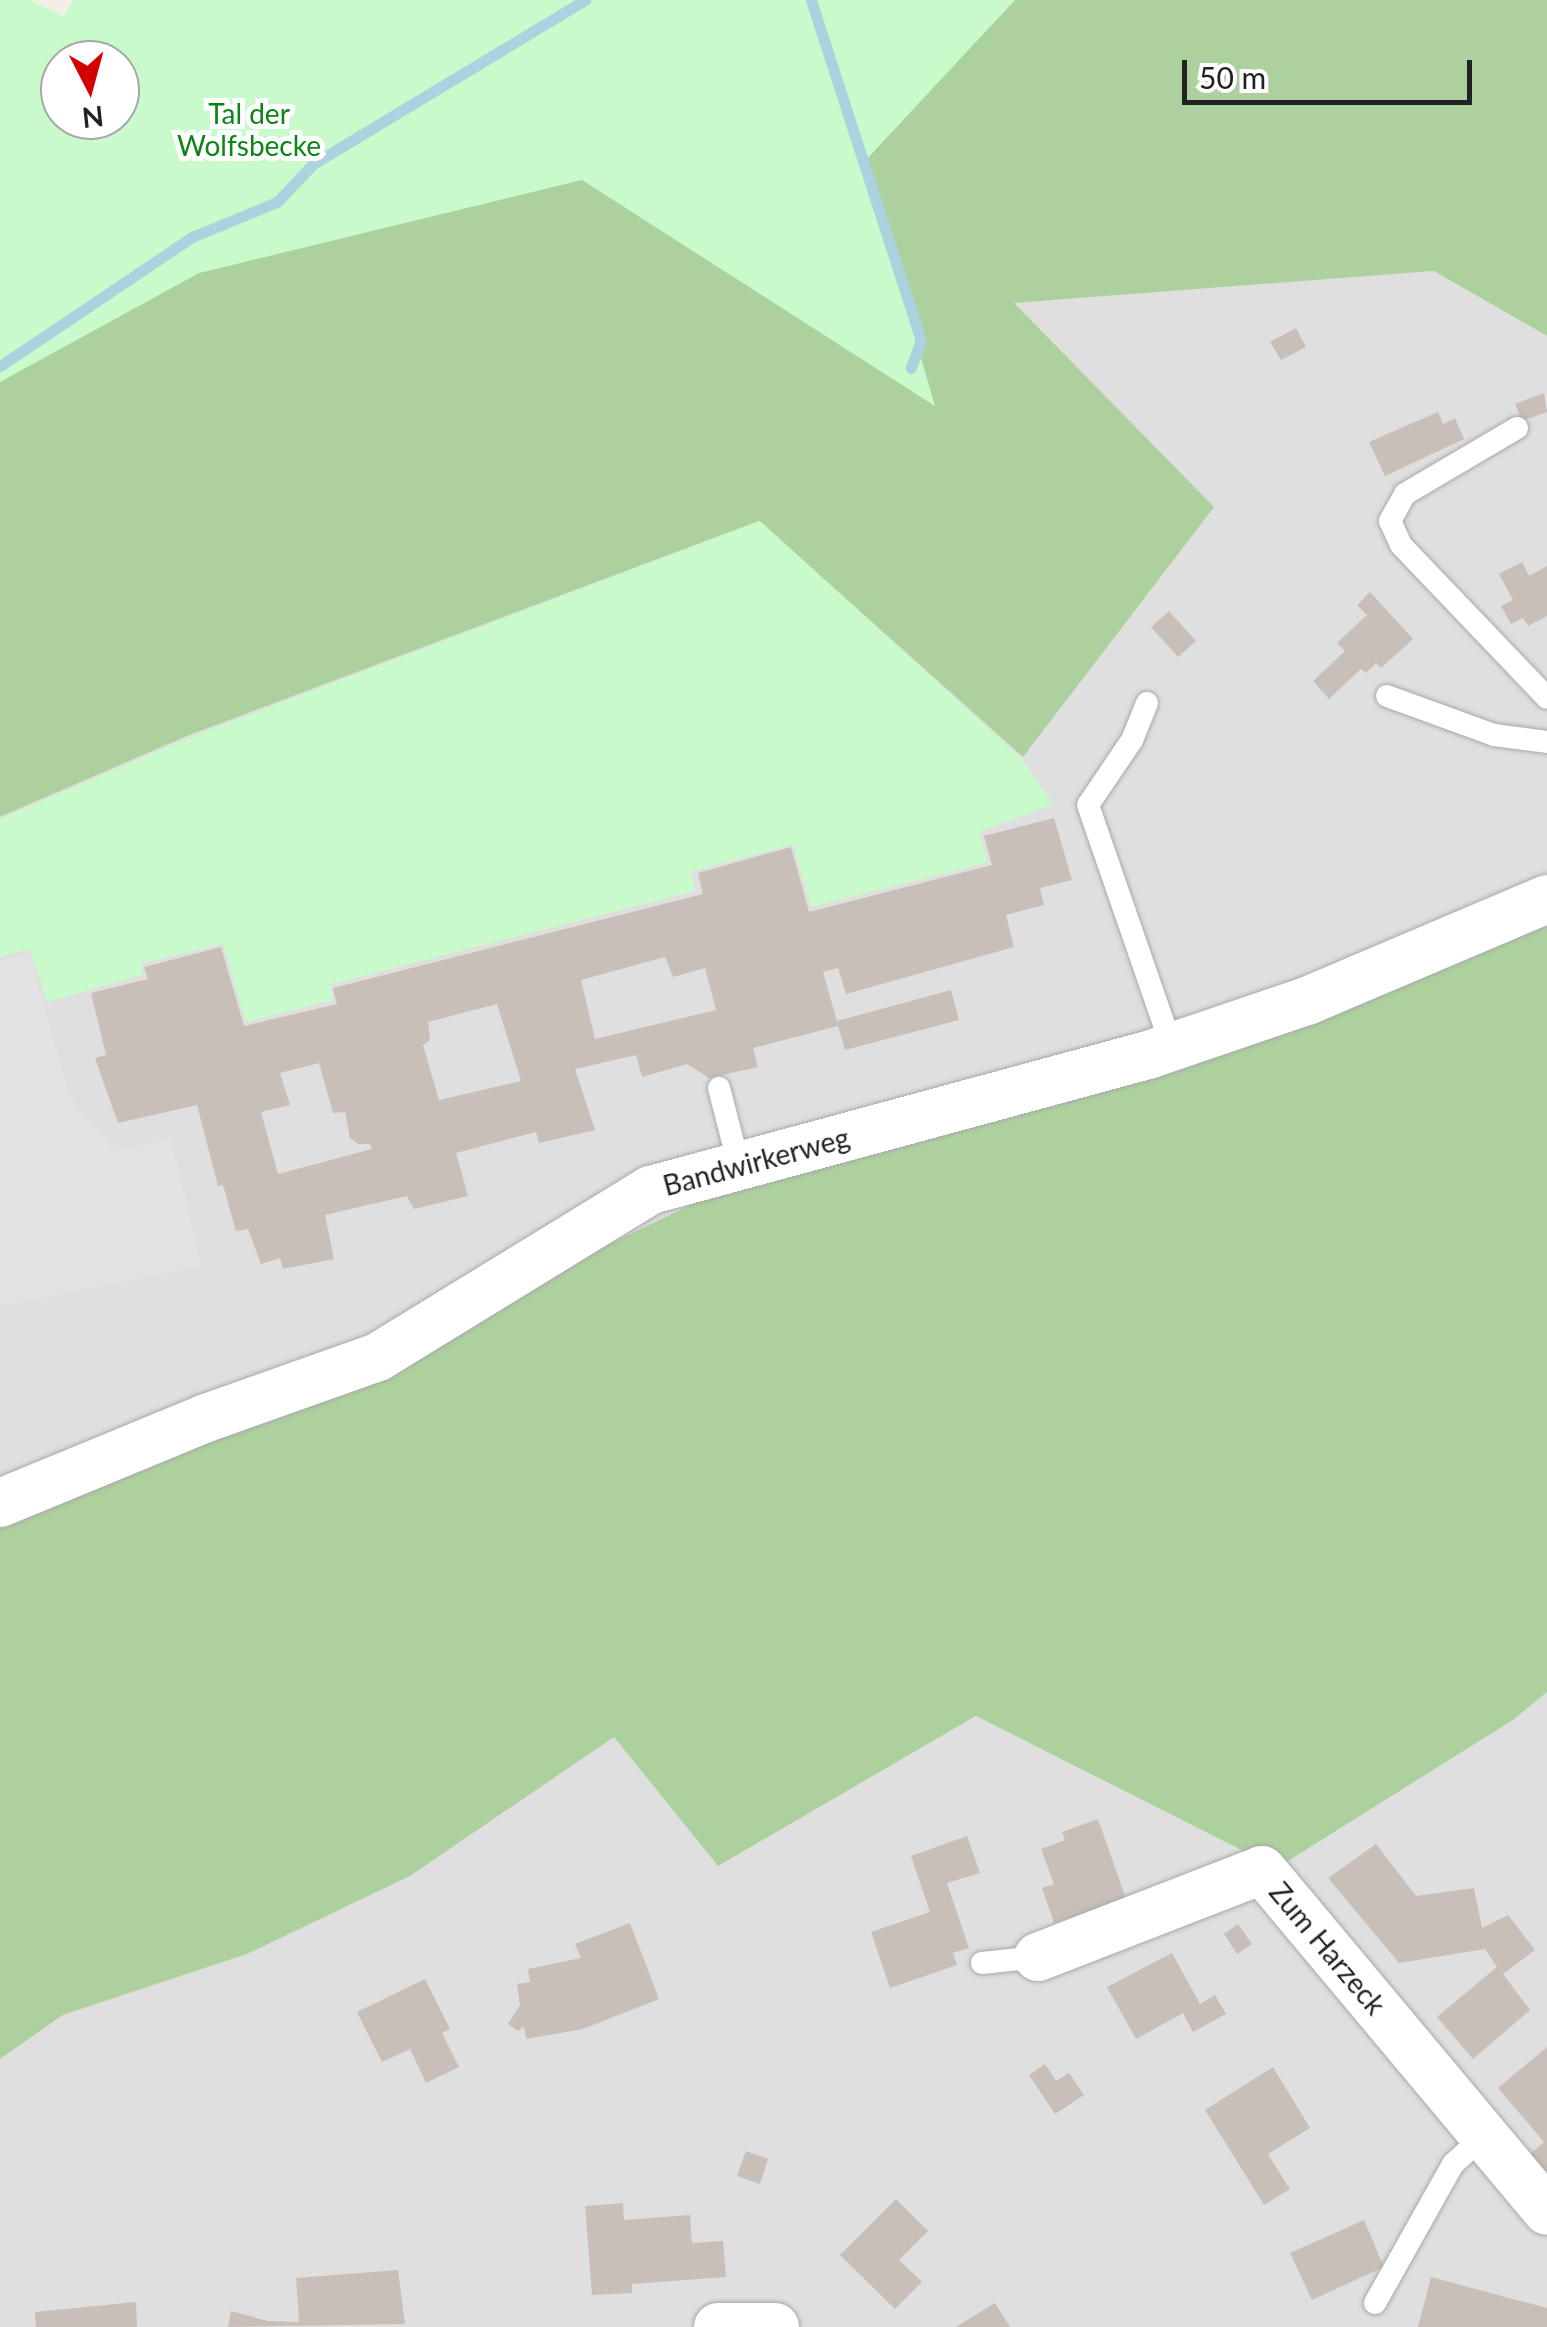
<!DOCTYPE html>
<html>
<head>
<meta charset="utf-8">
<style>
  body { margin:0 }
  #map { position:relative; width:1547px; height:2327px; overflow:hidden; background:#f2efe9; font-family:Lato,sans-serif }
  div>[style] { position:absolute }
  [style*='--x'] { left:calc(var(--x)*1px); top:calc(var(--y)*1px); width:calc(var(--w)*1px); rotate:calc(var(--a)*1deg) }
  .residential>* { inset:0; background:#e0dfdf }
  .forest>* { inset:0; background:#add19e }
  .park>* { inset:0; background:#c8facc }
  .parking>* { inset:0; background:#e2e2e2 }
  .stream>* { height:11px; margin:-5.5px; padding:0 5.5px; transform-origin:5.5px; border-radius:5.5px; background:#aad3df }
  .building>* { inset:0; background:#c7bfb8 }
  .roads { filter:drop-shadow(0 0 2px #a9a9a9) drop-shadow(0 0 2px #a9a9a9) }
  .lane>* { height:22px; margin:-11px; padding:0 11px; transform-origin:11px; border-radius:11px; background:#fff }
  .street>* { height:48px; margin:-24px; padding:0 24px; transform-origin:24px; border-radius:24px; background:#fff }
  span { translate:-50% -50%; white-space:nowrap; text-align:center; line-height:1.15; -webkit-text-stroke:10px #fff; paint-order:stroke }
  .park-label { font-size:28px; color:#0c8416 }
  .street-label { font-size:28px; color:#222 }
  .north { position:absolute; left:40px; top:40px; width:100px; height:100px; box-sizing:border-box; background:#fff; border:2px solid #a7a7a7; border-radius:50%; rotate:174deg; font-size:28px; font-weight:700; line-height:40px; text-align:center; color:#222 }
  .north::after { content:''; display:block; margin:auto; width:35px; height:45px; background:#d40000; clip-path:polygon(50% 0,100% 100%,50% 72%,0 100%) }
  .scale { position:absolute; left:1182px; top:60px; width:290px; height:45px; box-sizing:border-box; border:5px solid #222; border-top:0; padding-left:12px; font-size:30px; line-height:35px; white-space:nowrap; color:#222; -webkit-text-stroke:8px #fff; paint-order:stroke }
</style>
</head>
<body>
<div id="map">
  <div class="residential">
    <div style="clip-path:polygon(1435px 271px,1547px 336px,1547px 921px,0 1516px,0 817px,187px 736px,759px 521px,1023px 756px,1013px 302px)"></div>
    <div style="clip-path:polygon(1547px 1692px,1547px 2327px,0 2327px,0 2059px,63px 2015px,247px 1954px,410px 1876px,614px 1736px,718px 1866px,976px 1716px,1277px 1868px,1513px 1720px)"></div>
  </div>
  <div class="forest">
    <div style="clip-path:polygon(370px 0,1547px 0,1547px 336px,1434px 271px,1014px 303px,1214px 507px,1023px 757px,759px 521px,187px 736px,0 817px,0 267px)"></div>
    <div style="clip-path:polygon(1547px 921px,1547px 1692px,1513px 1720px,1277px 1868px,976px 1716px,718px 1866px,614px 1737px,410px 1876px,247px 1954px,63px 2015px,0 2059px,0 1516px,219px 1432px,755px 1174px)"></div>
  </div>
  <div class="park">
    <div style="clip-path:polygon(evenodd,0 0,31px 0,64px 16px,73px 0,1015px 0,864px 162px,935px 406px,582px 180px,199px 273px,0 382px,0 0,120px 60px,120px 120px,60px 120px,60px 60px,120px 60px)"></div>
    <div style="clip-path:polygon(760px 521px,1022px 759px,1053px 804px,980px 832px,987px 863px,811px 907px,793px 844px,691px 872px,695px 891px,331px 984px,333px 1000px,246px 1022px,223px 944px,142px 963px,142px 975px,47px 1002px,30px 949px,0 956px,0 819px,188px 738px)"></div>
  </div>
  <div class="parking">
    <div style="clip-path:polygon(29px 954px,70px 1097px,114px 1151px,171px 1139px,202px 1266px,0 1306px,0 962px)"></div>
  </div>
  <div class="stream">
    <div style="--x:811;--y:0;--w:357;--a:72.1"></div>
    <div style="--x:921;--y:340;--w:30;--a:110"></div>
    <div style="--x:0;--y:366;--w:231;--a:-33.9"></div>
    <div style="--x:192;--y:237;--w:92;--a:-22.4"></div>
    <div style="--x:277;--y:202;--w:52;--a:-46.5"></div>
    <div style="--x:313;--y:164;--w:318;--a:-31.1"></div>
  </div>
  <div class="building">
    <div style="clip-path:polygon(1296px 328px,1306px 347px,1281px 360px,1270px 342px)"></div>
    <div style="clip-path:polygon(1544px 393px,1547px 412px,1522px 421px,1515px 404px)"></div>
    <div style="clip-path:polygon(1438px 412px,1443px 424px,1455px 418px,1464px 439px,1385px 476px,1369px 442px)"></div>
    <div style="clip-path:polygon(1522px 562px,1529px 576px,1547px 566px,1547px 616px,1528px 626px,1523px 618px,1511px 624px,1501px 606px,1513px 600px,1499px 574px)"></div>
    <div style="clip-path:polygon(1370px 592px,1413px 639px,1381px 668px,1376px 663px,1366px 673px,1361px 669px,1329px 699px,1313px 681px,1345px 651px,1337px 643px,1367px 615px,1357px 605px)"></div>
    <div style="clip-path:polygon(1169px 611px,1196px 641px,1178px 657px,1151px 627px)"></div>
    <div style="clip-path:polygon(evenodd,1054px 818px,1072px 880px,1040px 888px,1044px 905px,1006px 915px,1014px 947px,846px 994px,838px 968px,823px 972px,837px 1021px,951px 990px,959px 1020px,845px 1050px,838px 1026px,753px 1048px,758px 1067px,709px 1078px,687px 1064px,642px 1077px,636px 1055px,575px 1069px,595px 1130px,539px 1143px,536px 1132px,456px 1153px,468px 1196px,414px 1209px,407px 1196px,325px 1215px,334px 1259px,283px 1269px,280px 1258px,261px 1264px,248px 1229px,236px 1231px,223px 1185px,218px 1186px,197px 1105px,118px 1123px,95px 1058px,106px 1055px,91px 993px,148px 979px,144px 967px,221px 947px,244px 1026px,337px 1004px,333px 988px,703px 894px,698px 873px,791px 847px,809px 912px,992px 865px,984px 836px,1054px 818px,665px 957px,673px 977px,705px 968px,716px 1010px,595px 1039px,581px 980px,665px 957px,1054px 818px,497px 1004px,521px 1081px,439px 1100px,423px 1045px,430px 1040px,428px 1022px,497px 1004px,1054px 818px,319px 1063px,333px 1113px,345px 1112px,350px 1138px,358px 1144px,370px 1144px,372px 1149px,278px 1174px,261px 1112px,290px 1105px,280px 1073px,319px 1063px)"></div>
    <div style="clip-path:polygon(1098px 1819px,1126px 1899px,1054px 1923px,1042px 1888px,1054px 1884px,1041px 1849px,1065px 1840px,1062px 1832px)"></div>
    <div style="clip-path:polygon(967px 1836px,980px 1873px,947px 1883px,969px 1948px,953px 1953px,957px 1965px,890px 1988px,871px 1932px,930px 1912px,911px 1856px)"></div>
    <div style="clip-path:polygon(1376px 1844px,1416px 1896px,1474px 1888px,1482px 1928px,1508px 1915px,1535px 1950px,1503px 1974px,1530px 2010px,1473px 2059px,1437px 2017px,1497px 1967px,1485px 1949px,1399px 1963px,1328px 1878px)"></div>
    <div style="clip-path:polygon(630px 1923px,659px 1999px,583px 2029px,526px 2039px,524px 2027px,518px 2031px,508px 2024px,520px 2005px,517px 1984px,530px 1982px,528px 1969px,581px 1958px,575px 1944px)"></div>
    <div style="clip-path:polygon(1238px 1924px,1252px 1944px,1237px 1954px,1224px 1934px)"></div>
    <div style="clip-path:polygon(1172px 1953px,1200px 2004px,1215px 1995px,1226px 2014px,1193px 2032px,1183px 2013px,1136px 2039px,1107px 1987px)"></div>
    <div style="clip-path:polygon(425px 1979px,450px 2029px,442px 2033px,459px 2067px,426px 2083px,410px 2049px,382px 2062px,357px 2012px)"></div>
    <div style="clip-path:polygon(1547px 2047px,1547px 2176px,1529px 2155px,1544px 2142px,1498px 2088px)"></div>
    <div style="clip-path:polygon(1045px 2064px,1056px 2081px,1069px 2073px,1084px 2095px,1055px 2114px,1029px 2075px)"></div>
    <div style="clip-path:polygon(1273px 2067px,1310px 2128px,1268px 2154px,1290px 2189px,1264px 2205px,1205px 2110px)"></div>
    <div style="clip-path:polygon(746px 2151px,768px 2159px,760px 2184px,737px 2176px)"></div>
    <div style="clip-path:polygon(896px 2199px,928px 2231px,899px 2260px,922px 2282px,895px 2309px,840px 2255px)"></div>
    <div style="clip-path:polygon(623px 2203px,624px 2220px,690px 2215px,692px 2243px,723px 2241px,726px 2277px,632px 2284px,632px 2293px,592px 2295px,585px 2206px)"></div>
    <div style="clip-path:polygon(1364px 2220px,1384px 2267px,1312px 2300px,1290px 2253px)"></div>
    <div style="clip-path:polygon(398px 2270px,405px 2324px,228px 2327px,231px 2311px,268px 2321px,299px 2322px,296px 2278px)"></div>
    <div style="clip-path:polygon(1431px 2277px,1547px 2308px,1547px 2327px,1418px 2327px)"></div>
    <div style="clip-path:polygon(136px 2302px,137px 2327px,36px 2327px,35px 2312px)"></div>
    <div style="clip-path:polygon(995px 2303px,1010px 2327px,956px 2327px)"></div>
  </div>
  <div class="roads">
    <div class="lane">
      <div style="--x:1517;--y:428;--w:130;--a:149.5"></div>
      <div style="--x:1405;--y:494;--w:31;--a:119"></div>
      <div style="--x:1390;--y:521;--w:26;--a:65"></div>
      <div style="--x:1401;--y:545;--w:211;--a:46.3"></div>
      <div style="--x:1387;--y:696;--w:114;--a:20"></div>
      <div style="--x:1494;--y:735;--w:53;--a:7.5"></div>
      <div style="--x:1147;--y:703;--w:40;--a:112"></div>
      <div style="--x:1132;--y:740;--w:78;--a:124.1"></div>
      <div style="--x:1088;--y:805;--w:256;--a:70.9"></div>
      <div style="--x:719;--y:1088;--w:81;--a:75.6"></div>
      <div style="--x:982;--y:1963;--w:56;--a:-6.1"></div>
      <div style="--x:1375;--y:2303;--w:159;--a:-60.7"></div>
      <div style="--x:1453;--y:2164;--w:43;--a:-42.2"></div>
    </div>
    <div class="street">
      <div style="--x:0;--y:1503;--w:223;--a:-22.4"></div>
      <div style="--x:206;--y:1418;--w:182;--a:-19.5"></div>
      <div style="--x:378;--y:1357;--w:320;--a:-31.5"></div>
      <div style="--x:651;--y:1190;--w:515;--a:-15.2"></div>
      <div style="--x:1148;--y:1055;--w:168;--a:-18.8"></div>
      <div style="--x:1307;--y:1001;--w:261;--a:-23"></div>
      <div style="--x:1038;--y:1957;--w:240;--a:-21.2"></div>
      <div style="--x:1262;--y:1870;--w:444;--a:50.1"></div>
      <div style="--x:718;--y:2327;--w:57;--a:0"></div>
    </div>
  </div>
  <div class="park-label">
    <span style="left:249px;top:129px">Tal der<br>Wolfsbecke</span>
  </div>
  <div class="street-label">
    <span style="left:756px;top:1161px;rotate:-15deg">Bandwirkerweg</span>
    <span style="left:1328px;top:1948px;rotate:50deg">Zum Harzeck</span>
  </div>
  <div class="north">N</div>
  <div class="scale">50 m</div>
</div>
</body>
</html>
